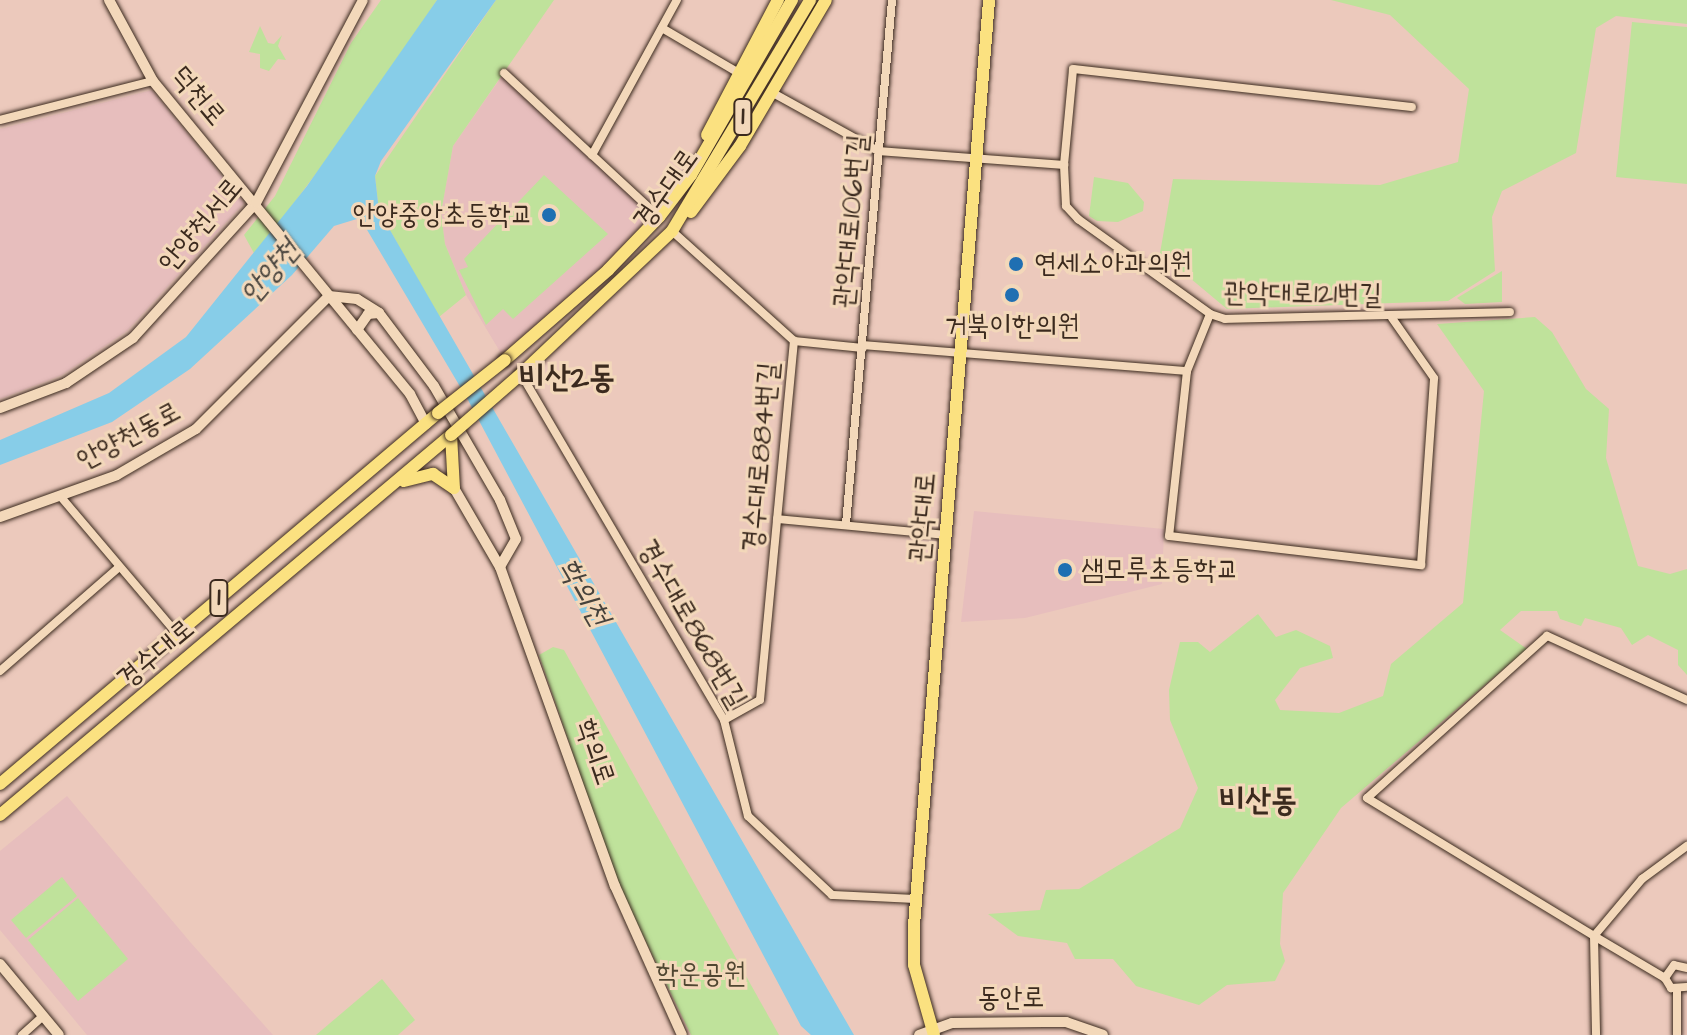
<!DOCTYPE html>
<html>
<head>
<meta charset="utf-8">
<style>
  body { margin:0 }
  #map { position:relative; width:1687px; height:1035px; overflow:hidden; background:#ecc9bc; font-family:"Architects Daughter","Poor Story",sans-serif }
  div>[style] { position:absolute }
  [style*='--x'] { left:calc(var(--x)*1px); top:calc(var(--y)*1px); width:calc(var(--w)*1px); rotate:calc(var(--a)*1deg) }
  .built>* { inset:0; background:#e7bebd }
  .green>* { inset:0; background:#bfe29b }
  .water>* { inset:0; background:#87cde8 }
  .roads { filter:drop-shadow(0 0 2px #3b2a1e) drop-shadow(0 0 2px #3b2a1e) }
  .minor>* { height:8px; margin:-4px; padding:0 4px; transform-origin:4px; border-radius:4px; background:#f3d8ba }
  .tertiary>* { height:10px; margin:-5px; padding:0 5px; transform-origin:5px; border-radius:5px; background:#f3d8ba }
  .primary>* { height:12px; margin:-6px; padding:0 6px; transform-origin:6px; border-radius:6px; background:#fbe180 }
  .bridges { filter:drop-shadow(0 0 2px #3b2a1e) drop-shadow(0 0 2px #3b2a1e) }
  .primary-bridge>* { height:12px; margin:-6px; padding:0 6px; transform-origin:6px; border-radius:6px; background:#fbe180 }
  .dots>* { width:22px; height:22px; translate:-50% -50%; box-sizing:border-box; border:4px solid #f3d8ba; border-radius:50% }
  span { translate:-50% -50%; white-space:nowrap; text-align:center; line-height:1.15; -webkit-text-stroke:6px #f3d8ba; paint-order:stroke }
  .shield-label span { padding:2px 6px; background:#f3d8ba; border:2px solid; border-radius:6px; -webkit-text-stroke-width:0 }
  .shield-label { font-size:26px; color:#3b2a1e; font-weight:700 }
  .street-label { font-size:28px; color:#3b2a1e }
  .poi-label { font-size:28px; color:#3b2a1e }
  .right { translate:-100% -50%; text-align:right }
  .left { translate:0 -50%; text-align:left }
  .park-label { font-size:28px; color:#4f4631 }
  .water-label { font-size:30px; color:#46423c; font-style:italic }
  .quarter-label { font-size:32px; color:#3b2a1e; font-weight:700 }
</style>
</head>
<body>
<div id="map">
  <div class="built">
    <div style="clip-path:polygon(504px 73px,659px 217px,505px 360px,466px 295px,445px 244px,441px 213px,453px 146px)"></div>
    <div style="clip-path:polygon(152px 90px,244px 203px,127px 331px,62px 375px,0 399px,0 129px)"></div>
    <div style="clip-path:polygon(974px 511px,1164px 529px,1162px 584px,1025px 618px,961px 622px)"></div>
    <div style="clip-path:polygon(67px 796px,191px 943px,273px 1035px,87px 1035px,0 930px,0 851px)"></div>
  </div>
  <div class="green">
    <div style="clip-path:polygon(381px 0,437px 0,365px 108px,255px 255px,244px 235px,275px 196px,351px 43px)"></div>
    <div style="clip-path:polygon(496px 0,554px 0,453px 146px,441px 213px,445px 244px,466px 295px,439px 317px,379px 211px,375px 176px)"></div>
    <div style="clip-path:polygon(1331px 0,1687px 0,1687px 24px,1616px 16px,1596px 28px,1576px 153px,1502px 191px,1492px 217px,1495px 271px,1448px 301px,1227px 309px,1160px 253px,1173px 179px,1380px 185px,1458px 162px,1469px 89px,1390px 15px)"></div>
    <div style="clip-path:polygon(1632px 22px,1687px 27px,1687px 184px,1616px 177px)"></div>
    <div style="clip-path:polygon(260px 26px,268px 43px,274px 44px,282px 35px,278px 46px,286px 60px,278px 59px,269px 71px,260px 68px,260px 54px,249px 52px)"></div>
    <div style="clip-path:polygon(544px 175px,608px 234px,513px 319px,503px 309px,486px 325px,459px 270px,468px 267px,464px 259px)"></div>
    <div style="clip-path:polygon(1094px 177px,1128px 183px,1144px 202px,1143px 211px,1118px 222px,1097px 221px,1089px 216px)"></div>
    <div style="clip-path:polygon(1502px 271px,1502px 302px,1465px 304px,1457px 298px)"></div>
    <div style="clip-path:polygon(1535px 317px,1552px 332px,1586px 389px,1609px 409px,1606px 458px,1638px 566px,1670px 574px,1687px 569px,1687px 675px,1678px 665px,1678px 650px,1648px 635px,1632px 645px,1621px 628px,1585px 618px,1581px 626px,1560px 619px,1557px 611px,1521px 611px,1500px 630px,1527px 649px,1341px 808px,1283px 893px,1280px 944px,1285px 961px,1275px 981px,1227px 985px,1199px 1005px,1136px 986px,1113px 959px,1075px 959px,1067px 943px,1018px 936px,988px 914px,1040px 910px,1046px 890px,1079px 889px,1180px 828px,1198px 788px,1170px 720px,1169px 690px,1180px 642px,1198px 642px,1210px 652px,1258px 614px,1276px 637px,1296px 630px,1330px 646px,1333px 658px,1300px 668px,1275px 700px,1280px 710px,1339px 713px,1383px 696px,1391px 664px,1463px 603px,1484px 391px,1437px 324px)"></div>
    <div style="clip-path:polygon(553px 647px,564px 650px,779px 1035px,691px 1035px,618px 884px,539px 655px)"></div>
    <div style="clip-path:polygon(62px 877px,77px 896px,26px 938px,11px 920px)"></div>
    <div style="clip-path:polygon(78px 898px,128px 959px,78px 1001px,28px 940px)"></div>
    <div style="clip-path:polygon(382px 979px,415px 1020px,398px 1035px,316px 1035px)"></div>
  </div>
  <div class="water">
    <div style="clip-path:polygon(437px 0,496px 0,381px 161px,375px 176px,379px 211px,854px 1035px,811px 1035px,801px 1026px,468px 400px,360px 218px,334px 226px,292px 275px,190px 369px,112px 422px,0 465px,0 440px,109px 393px,186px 337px,307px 186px)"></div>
  </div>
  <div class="roads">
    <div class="minor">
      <div style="--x:662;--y:28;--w:87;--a:30.4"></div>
      <div style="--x:504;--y:73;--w:120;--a:43"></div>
      <div style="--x:773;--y:93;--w:120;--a:28.9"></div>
      <div style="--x:878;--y:151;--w:187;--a:4.3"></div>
      <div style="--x:1064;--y:165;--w:41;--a:87.2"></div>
      <div style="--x:1066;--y:206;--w:18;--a:47"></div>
      <div style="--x:1078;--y:219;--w:163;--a:35.7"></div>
      <div style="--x:1210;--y:314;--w:16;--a:18"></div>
      <div style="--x:1225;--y:319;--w:285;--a:-1.4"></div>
      <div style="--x:0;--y:120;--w:158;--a:-14.3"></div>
      <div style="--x:1064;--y:165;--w:96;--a:-84.6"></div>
      <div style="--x:1073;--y:69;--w:341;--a:6.4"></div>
      <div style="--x:659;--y:217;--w:91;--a:-137.2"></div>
      <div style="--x:592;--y:155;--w:177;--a:-61.3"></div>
      <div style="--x:672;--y:231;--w:164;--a:42"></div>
      <div style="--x:794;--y:341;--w:69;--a:5.8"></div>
      <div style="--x:863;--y:345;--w:325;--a:4.6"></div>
      <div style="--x:1187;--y:371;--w:61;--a:-68"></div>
      <div style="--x:1187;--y:371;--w:166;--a:96.2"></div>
      <div style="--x:1169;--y:536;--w:254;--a:6.6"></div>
      <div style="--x:1421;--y:565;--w:187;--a:-86"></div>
      <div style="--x:1434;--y:378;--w:73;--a:-125"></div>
      <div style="--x:521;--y:374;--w:401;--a:59.6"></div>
      <div style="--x:724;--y:720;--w:99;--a:76"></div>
      <div style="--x:748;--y:816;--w:115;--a:43.2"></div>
      <div style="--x:832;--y:895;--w:84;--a:2.7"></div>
      <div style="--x:61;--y:497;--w:180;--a:49.7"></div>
      <div style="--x:777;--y:519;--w:169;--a:5.4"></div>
      <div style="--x:846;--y:524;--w:526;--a:-84.98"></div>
      <div style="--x:0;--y:671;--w:157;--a:-41.1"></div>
      <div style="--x:1687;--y:700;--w:154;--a:-155.4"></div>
      <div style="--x:1547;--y:636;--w:242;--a:138"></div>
      <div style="--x:1367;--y:798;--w:266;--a:31.3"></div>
      <div style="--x:1594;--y:936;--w:75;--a:-49.9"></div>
      <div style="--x:1642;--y:879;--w:56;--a:-36.3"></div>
      <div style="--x:724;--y:720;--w:41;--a:-29.1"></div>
      <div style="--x:760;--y:700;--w:361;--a:-84.6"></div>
      <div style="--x:1594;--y:936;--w:99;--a:88.8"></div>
      <div style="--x:1594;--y:936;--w:82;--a:30.6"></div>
      <div style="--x:1687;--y:968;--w:13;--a:-167"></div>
      <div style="--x:1674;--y:965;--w:16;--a:125"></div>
      <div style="--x:1665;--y:978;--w:12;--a:59"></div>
      <div style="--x:1671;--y:988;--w:16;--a:-4"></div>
      <div style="--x:1677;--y:990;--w:45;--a:90"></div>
      <div style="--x:22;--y:1035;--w:28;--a:-42"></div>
    </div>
    <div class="tertiary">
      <div style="--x:109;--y:0;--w:92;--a:61.5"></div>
      <div style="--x:153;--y:81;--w:405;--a:50.6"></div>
      <div style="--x:410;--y:394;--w:34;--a:62"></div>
      <div style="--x:357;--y:330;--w:19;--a:-55"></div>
      <div style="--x:368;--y:314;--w:11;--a:-5"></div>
      <div style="--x:0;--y:408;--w:71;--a:-20.7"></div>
      <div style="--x:66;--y:383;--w:81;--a:-33.9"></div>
      <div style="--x:133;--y:338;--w:183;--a:-47.7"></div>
      <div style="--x:256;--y:203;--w:229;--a:-62.2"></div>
      <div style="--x:454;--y:488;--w:91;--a:59.8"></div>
      <div style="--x:500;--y:567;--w:339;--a:70.2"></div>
      <div style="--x:615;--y:886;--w:163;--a:65.8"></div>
      <div style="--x:0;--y:517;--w:124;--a:-19.7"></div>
      <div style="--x:117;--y:475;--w:91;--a:-30.2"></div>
      <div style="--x:196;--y:429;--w:188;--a:-45"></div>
      <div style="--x:329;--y:296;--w:28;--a:6"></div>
      <div style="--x:357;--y:299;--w:26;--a:32"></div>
      <div style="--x:379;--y:313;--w:91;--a:53"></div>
      <div style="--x:434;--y:386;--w:132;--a:59.9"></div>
      <div style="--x:500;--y:500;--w:42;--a:67.7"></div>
      <div style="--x:516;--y:539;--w:32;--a:120"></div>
      <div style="--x:0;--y:964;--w:92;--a:50.3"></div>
      <div style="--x:919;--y:1035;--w:35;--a:-20"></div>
      <div style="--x:952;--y:1023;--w:91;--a:-0.6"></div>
      <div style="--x:1043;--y:1022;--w:23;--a:0"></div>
      <div style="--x:1066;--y:1022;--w:39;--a:19"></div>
    </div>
    <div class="primary">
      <div style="--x:707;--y:135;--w:153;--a:-62.3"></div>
      <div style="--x:691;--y:212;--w:82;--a:-53.4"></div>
      <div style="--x:740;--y:146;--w:169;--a:-59.5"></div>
      <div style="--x:505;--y:360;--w:137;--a:-41.1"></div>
      <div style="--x:608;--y:270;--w:74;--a:-46.1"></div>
      <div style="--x:659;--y:217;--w:53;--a:-52.7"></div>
      <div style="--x:691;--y:175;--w:202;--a:-60"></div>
      <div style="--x:521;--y:374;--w:208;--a:-43.4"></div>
      <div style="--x:672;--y:231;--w:269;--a:-59.1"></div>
      <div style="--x:451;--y:435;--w:53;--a:86.8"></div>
      <div style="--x:404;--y:481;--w:30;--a:-14"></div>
      <div style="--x:433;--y:474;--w:25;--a:34"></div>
      <div style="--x:0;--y:784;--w:574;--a:-40.27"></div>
      <div style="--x:0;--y:815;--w:590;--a:-40.12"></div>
      <div style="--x:934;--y:1035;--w:73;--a:-105.9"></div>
      <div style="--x:914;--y:965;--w:40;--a:-90"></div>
      <div style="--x:914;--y:925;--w:928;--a:-85.36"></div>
    </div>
  </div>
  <div class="bridges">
    <div class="primary-bridge">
      <div style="--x:438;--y:413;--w:85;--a:-38.3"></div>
      <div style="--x:451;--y:435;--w:93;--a:-41.1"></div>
    </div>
  </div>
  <div class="dots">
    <div style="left:549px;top:215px;background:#1f6fb2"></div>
    <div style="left:1016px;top:264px;background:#1f6fb2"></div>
    <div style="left:1012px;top:295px;background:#1f6fb2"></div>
    <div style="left:1065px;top:570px;background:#1f6fb2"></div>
  </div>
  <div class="shield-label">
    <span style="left:743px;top:117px">1</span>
    <span style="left:219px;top:598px">1</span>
  </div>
  <div class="street-label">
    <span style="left:198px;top:96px;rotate:50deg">덕천로</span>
    <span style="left:666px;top:189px;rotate:-55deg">경수대로</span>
    <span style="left:851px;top:221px;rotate:-85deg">관악대로106번길</span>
    <span style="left:201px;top:225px;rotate:-50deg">안양천서로</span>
    <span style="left:1303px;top:294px;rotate:1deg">관악대로121번길</span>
    <span style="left:129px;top:436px;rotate:-28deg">안양천동로</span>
    <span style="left:761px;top:457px;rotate:-85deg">경수대로884번길</span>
    <span style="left:923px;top:517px;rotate:-85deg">관악대로</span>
    <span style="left:692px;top:624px;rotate:60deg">경수대로868번길</span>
    <span style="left:156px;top:654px;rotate:-40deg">경수대로</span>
    <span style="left:595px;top:752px;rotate:71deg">학의로</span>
    <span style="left:1011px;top:998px">동안로</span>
  </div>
  <div class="poi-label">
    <span class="right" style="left:533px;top:215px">안양중앙초등학교</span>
    <span class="left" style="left:1034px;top:264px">연세소아과의원</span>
    <span style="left:1012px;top:326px">거북이한의원</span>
    <span class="left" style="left:1081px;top:570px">샘모루초등학교</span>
  </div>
  <div class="park-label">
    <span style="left:701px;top:974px">학운공원</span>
  </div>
  <div class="water-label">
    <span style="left:270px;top:272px;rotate:-50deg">안양천</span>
    <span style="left:584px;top:592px;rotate:60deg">학의천</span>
  </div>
  <div class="quarter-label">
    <span style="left:567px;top:378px">비산2동</span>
    <span style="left:1258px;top:801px">비산동</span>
  </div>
</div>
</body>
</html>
